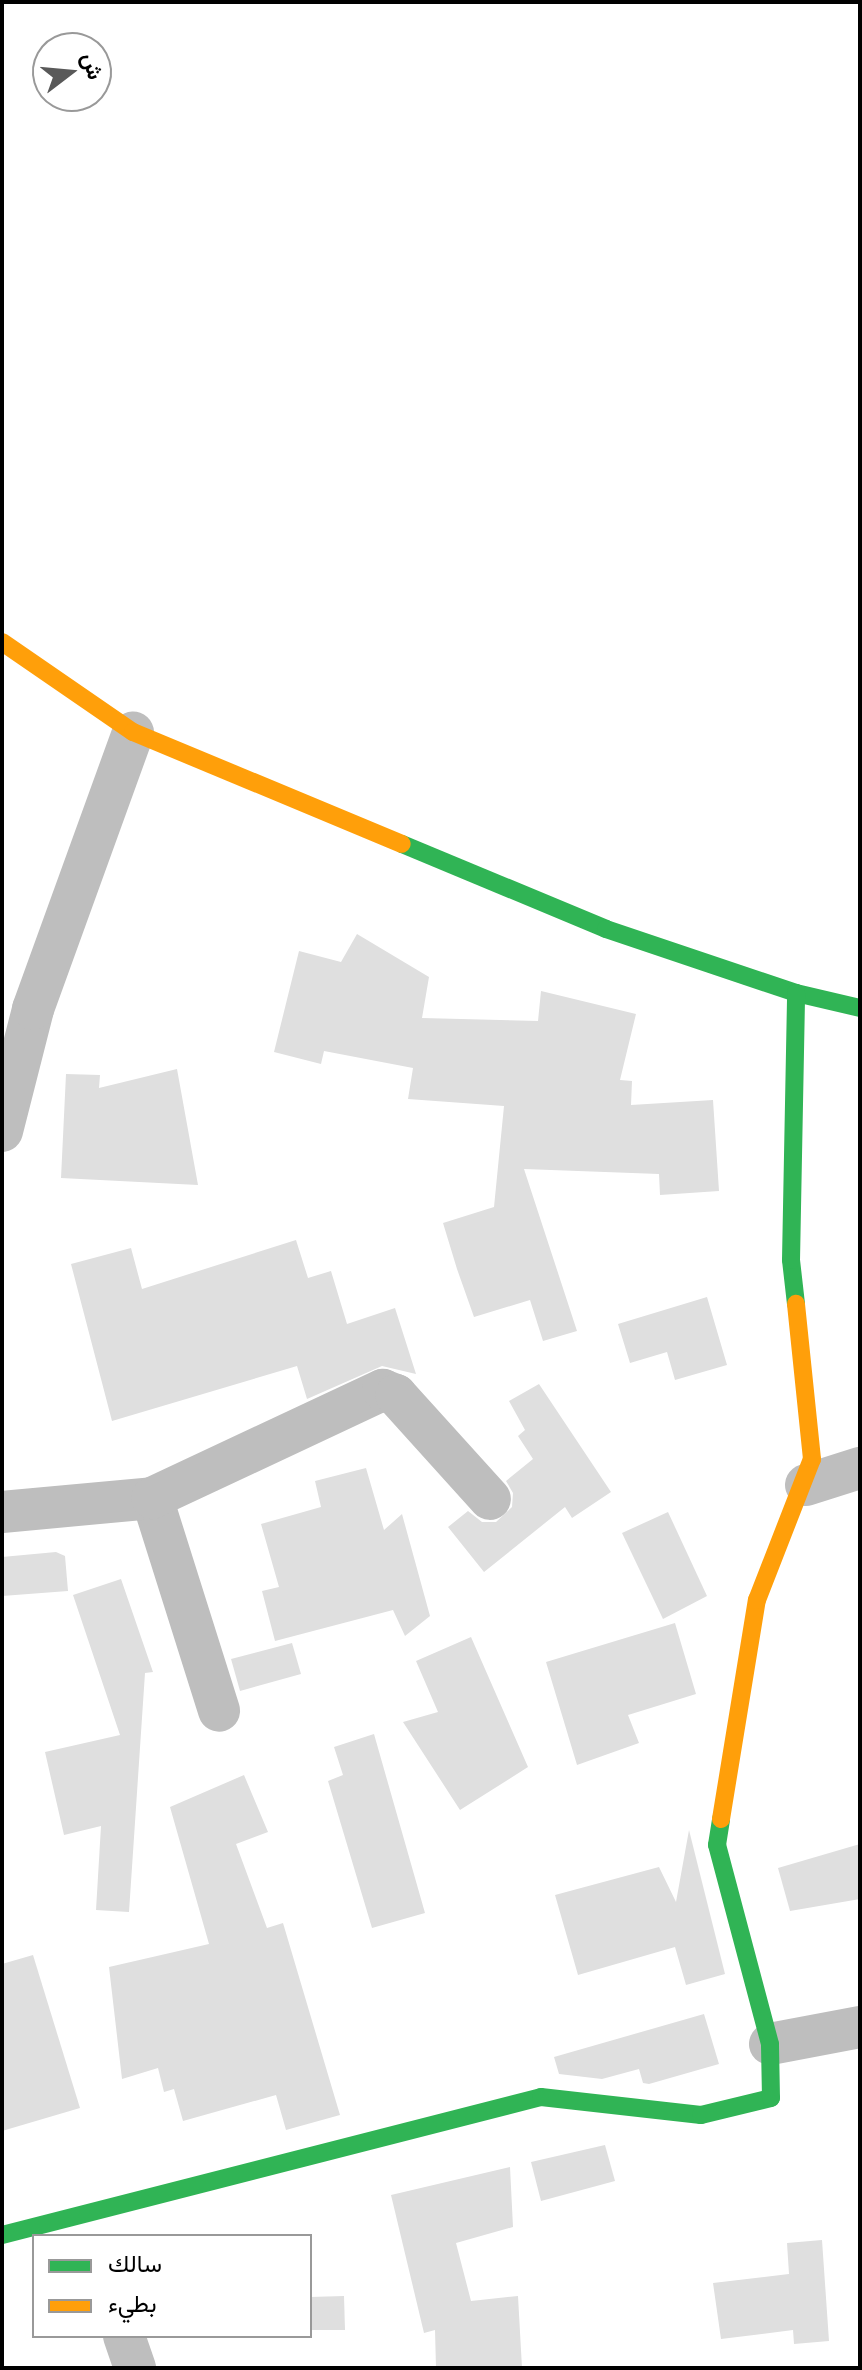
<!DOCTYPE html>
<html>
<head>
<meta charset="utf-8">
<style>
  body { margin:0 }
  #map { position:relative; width:862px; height:2370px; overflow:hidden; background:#fff; font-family:"Asap Condensed",Vazirmatn,sans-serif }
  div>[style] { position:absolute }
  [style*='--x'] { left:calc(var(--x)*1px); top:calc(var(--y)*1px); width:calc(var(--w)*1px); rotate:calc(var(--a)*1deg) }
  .building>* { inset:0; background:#dfdfdf }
  .street>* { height:42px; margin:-21px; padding:0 21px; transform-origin:21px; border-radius:21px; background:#bebebe }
  .fast>* { height:18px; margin:-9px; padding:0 9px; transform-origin:9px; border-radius:9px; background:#30b455 }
  .slow>* { height:18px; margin:-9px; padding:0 9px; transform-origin:9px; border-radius:9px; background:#ff9f0a }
  span { translate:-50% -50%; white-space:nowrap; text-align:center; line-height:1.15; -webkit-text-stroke:8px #fff; paint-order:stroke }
  .frame { position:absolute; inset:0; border:4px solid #000; pointer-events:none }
  .legend { position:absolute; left:32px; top:2234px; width:280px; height:104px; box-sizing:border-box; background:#fff; border:2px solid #999; margin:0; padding:10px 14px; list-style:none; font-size:24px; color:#000 }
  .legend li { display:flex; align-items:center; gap:16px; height:40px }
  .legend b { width:40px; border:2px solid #999 }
  .north { position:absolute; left:32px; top:32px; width:80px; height:80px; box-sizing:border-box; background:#fff; border:2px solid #999; border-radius:50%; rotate:74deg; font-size:22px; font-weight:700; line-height:32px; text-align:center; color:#000 }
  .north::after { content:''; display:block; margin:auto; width:28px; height:36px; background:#595959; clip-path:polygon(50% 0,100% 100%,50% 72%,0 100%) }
</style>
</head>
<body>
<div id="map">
  <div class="building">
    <div style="clip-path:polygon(357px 934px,429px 977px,422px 1018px,538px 1021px,541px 991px,636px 1014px,620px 1080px,632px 1081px,631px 1105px,713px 1100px,719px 1191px,660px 1195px,659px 1174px,524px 1169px,577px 1331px,543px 1341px,530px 1300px,474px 1317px,457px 1269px,443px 1223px,494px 1207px,504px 1106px,408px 1099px,413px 1068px,324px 1051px,321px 1064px,274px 1052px,299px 951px,341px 962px)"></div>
    <div style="clip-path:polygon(177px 1069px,198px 1185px,61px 1178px,66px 1074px,100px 1075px,99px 1088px)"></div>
    <div style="clip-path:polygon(296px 1240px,308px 1278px,331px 1271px,347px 1324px,395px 1308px,416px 1374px,382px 1366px,307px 1399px,297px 1366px,112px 1421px,71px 1264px,131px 1248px,142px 1289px)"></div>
    <div style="clip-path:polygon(707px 1297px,727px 1365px,675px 1380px,667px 1352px,630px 1363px,618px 1324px)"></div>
    <div style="clip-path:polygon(539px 1384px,611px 1492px,572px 1518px,565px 1507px,484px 1572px,448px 1527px,468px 1511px,482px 1522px,496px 1522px,512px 1507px,513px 1493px,506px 1481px,533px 1459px,518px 1436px,525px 1430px,509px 1401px)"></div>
    <div style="clip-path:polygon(366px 1468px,384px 1530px,402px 1514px,430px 1616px,405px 1636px,393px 1610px,275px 1641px,262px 1591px,279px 1587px,261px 1524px,321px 1507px,315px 1481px)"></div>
    <div style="clip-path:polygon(668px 1512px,707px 1596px,663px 1619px,622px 1533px)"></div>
    <div style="clip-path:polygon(56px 1552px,65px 1556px,68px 1591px,2px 1596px,2px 1557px)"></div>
    <div style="clip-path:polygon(121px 1579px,153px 1672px,145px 1673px,129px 1912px,96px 1910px,101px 1826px,64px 1835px,45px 1752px,120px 1735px,73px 1595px)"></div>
    <div style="clip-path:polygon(675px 1623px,696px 1694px,628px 1715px,639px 1743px,577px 1765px,546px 1662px)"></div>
    <div style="clip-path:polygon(471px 1637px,528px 1767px,460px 1810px,403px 1722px,438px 1712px,416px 1661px)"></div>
    <div style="clip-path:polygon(292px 1643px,301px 1674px,240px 1691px,231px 1659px)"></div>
    <div style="clip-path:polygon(374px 1734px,425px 1913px,372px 1928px,328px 1781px,343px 1775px,334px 1747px)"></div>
    <div style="clip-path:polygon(244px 1775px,268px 1832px,236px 1844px,267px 1928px,283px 1923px,340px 2115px,286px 2130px,276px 2095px,183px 2121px,174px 2089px,164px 2092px,158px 2068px,122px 2079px,109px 1967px,209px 1944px,170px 1807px)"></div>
    <div style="clip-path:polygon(689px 1830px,725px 1974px,686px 1985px,675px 1947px,578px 1975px,555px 1895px,659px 1867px,676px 1902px)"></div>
    <div style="clip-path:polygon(860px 1844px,860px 1899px,790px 1911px,778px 1868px)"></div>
    <div style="clip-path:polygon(33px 1955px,80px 2108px,2px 2131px,2px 1964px)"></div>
    <div style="clip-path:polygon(704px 2014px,719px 2064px,649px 2084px,643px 2083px,639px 2069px,602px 2079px,559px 2074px,554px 2057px)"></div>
    <div style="clip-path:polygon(605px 2145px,615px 2181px,541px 2201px,531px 2162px)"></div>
    <div style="clip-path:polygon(510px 2167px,513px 2227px,456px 2243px,471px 2301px,518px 2296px,522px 2368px,436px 2368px,435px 2330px,424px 2333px,391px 2195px)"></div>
    <div style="clip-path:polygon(822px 2240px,829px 2341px,794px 2344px,793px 2330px,721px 2339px,713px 2283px,789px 2274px,787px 2243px)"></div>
    <div style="clip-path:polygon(344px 2296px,345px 2330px,310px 2330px,310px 2297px)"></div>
  </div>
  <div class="street">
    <div style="--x:2;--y:1131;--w:126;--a:-75.7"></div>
    <div style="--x:33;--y:1009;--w:294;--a:-70.1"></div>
    <div style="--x:806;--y:1485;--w:57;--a:-17.5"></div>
    <div style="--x:152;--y:1498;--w:223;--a:72.5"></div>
    <div style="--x:2;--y:1512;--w:151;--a:-5.3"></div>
    <div style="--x:152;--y:1498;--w:255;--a:-25.1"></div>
    <div style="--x:383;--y:1390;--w:14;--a:21"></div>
    <div style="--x:396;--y:1395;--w:140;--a:47.9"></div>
    <div style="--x:770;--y:2044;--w:92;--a:-10.7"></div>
    <div style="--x:124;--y:2336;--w:34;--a:71"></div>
  </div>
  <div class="fast">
    <div style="--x:402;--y:844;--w:221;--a:22.6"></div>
    <div style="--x:606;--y:929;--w:200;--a:18.6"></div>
    <div style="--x:796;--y:993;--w:66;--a:13.2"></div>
    <div style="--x:796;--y:1304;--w:44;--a:-96.5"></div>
    <div style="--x:791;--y:1260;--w:267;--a:-88.9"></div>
    <div style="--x:2;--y:2235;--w:556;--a:-14.36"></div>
    <div style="--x:541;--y:2097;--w:161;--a:6.4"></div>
    <div style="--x:701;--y:2115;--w:72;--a:-13.7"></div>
    <div style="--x:771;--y:2098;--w:54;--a:-91.1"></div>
    <div style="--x:770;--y:2044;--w:206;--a:-104.9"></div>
    <div style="--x:717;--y:1845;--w:26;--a:-81"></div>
  </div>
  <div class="slow">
    <div style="--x:2;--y:642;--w:159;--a:34.5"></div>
    <div style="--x:133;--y:732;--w:291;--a:22.6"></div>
    <div style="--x:721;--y:1819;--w:222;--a:-80.7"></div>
    <div style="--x:757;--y:1600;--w:151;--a:-68.7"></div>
    <div style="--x:812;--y:1459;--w:156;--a:-95.9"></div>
  </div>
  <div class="frame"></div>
  <ul class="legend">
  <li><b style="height:10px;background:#30b455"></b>سالك</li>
  <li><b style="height:10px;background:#ff9f0a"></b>بطيء</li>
  </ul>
  <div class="north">ش</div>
</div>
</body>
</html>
